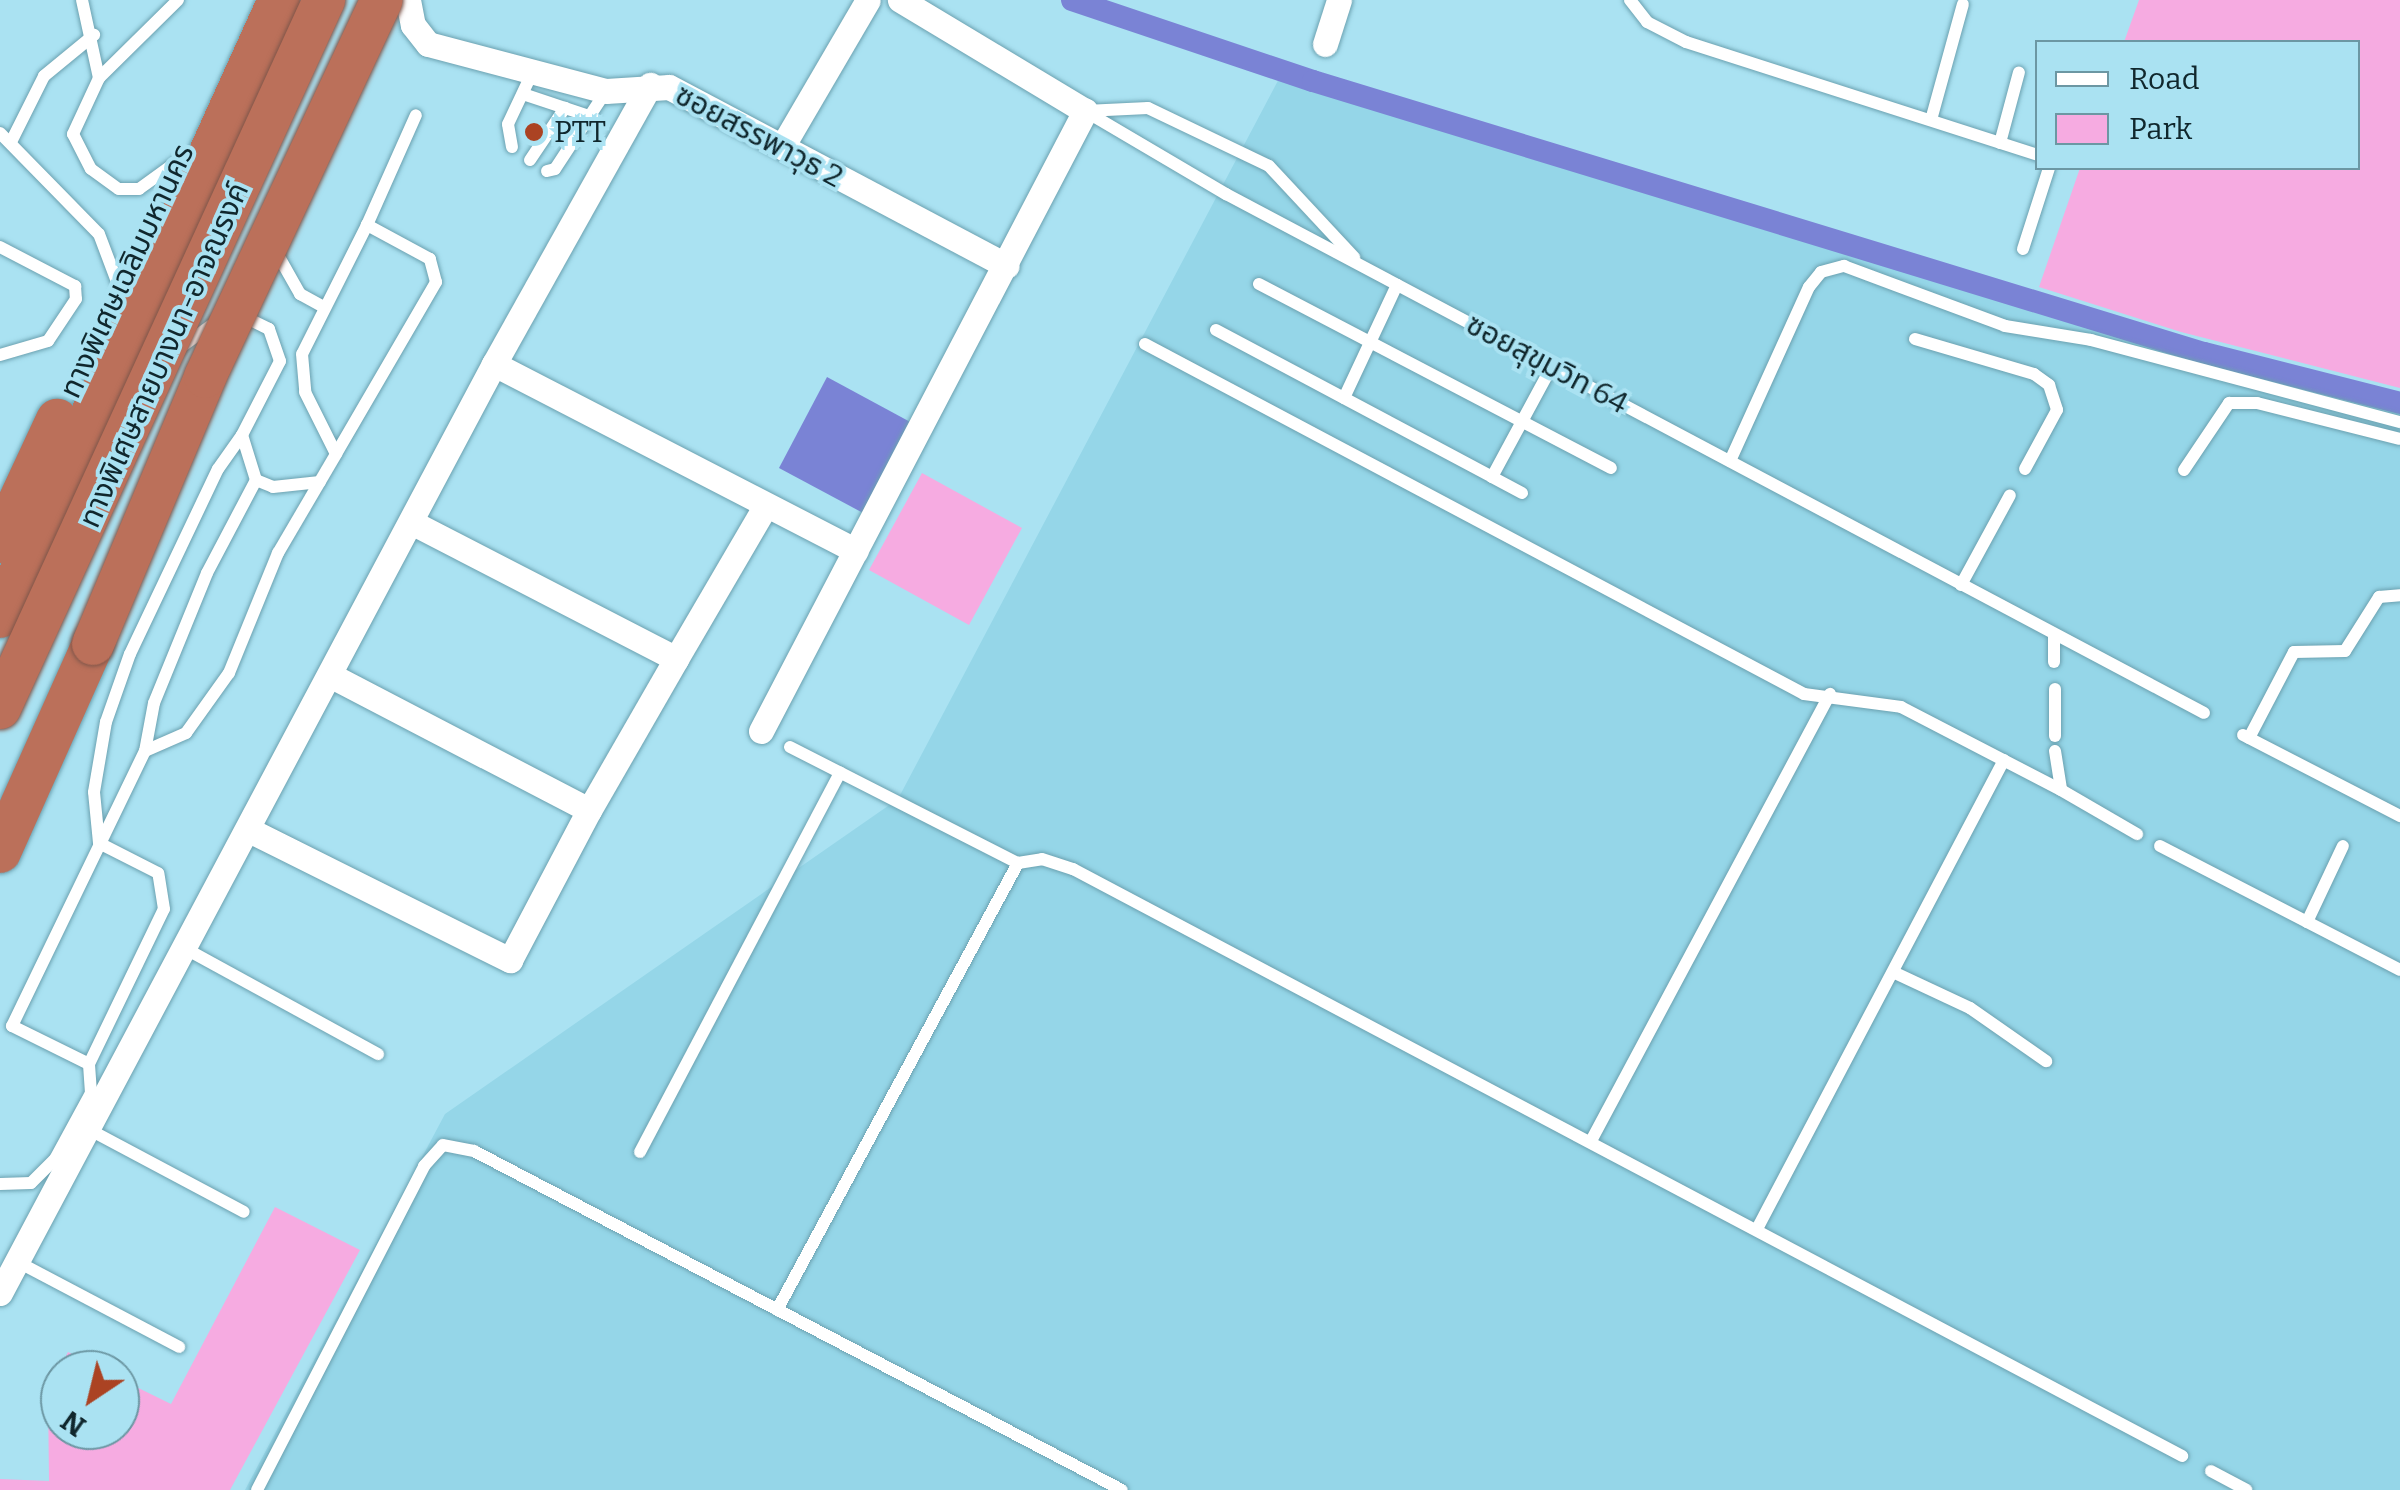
<!DOCTYPE html>
<html>
<head>
<meta charset="utf-8">
<style>
  body { margin:0 }
  #map { position:relative; width:2400px; height:1490px; overflow:hidden; background:#aae2f2; font-family:Bitter,"Noto Sans Thai",serif }
  div>[style] { position:absolute }
  [style*='--x'] { left:calc(var(--x)*1px); top:calc(var(--y)*1px); width:calc(var(--w)*1px); rotate:calc(var(--a)*1deg) }
  .built>* { inset:0; background:#95d6e8 }
  .green>* { inset:0; background:#f6abe1 }
  .water>* { inset:0; background:#7a83d5 }
  .canal>* { height:22px; margin:-11px; padding:0 11px; transform-origin:11px; border-radius:11px; background:#7a83d5 }
  .roads { filter:drop-shadow(0 0 2px #6ba1b0) drop-shadow(0 0 2px #6ba1b0) }
  .lane>* { height:12px; margin:-6px; padding:0 6px; transform-origin:6px; border-radius:6px; background:#fff }
  .street>* { height:25px; margin:-12.5px; padding:0 12.5px; transform-origin:12.5px; border-radius:12.5px; background:#fff }
  .highway>* { height:42px; margin:-21px; padding:0 21px; transform-origin:21px; border-radius:21px; background:#bb705a }
  .bridges { filter:drop-shadow(0 0 2px #7f564a) drop-shadow(0 0 2px #7f564a) }
  .highway-bridge>* { height:42px; margin:-21px; padding:0 21px; transform-origin:21px; border-radius:21px; background:#bb705a }
  .dots>* { width:28px; height:28px; translate:-50% -50%; box-sizing:border-box; border:5px solid #aae2f2; border-radius:50% }
  span { translate:-50% -50%; white-space:nowrap; text-align:center; line-height:1.15; -webkit-text-stroke:8px #aae2f2; paint-order:stroke }
  .poi-label { font-size:30px; color:#10272d }
  .left { translate:0 -50%; text-align:left }
  .street-label { font-size:30px; color:#10272d }
  .legend { position:absolute; left:2035px; top:40px; width:325px; height:130px; box-sizing:border-box; background:#aae2f2; border:2px solid #6c97a3; margin:0; padding:12px 18px; list-style:none; font-size:30px; color:#10272d }
  .legend li { display:flex; align-items:center; gap:20px; height:50px }
  .legend b { width:50px; border:2px solid #6c97a3 }
  .north { position:absolute; left:40px; top:1350px; width:100px; height:100px; box-sizing:border-box; background:#aae2f2; border:2px solid #6c97a3; border-radius:50%; rotate:215deg; font-size:28px; font-weight:700; line-height:40px; text-align:center; color:#10272d }
  .north::after { content:''; display:block; margin:auto; width:35px; height:45px; background:#ab4323; clip-path:polygon(50% 0,100% 100%,50% 72%,0 100%) }
</style>
</head>
<body>
<div id="map">
  <div class="built">
    <div style="clip-path:polygon(1282px 73px,2042px 314px,2400px 406px,2400px 1490px,245px 1490px,445px 1114px,898px 799px)"></div>
  </div>
  <div class="green">
    <div style="clip-path:polygon(2139px 0,2400px 0,2400px 388px,2181px 332px,2039px 287px,2080px 168px,2358px 168px,2358px 42px,2124px 42px)"></div>
    <div style="clip-path:polygon(922px 473px,1022px 528px,969px 625px,869px 570px)"></div>
    <div style="clip-path:polygon(275px 1207px,360px 1250px,230px 1490px,0 1490px,0 1479px,49px 1481px,48px 1393px,68px 1352px,104px 1370px,60px 1370px,60px 1430px,120px 1430px,120px 1379px,171px 1404px)"></div>
  </div>
  <div class="water">
    <div style="clip-path:polygon(827px 377px,914px 424px,865px 514px,779px 468px)"></div>
  </div>
  <div class="canal">
    <div style="--x:1072;--y:0;--w:254;--a:18.6"></div>
    <div style="--x:1313;--y:81;--w:932;--a:16.98"></div>
    <div style="--x:2204;--y:353;--w:202;--a:14.3"></div>
  </div>
  <div class="roads">
    <div class="lane">
      <div style="--x:82;--y:0;--w:80;--a:77.7"></div>
      <div style="--x:178;--y:0;--w:111;--a:135.4"></div>
      <div style="--x:99;--y:78;--w:62;--a:114.9"></div>
      <div style="--x:73;--y:134;--w:39;--a:63"></div>
      <div style="--x:91;--y:169;--w:34;--a:36"></div>
      <div style="--x:119;--y:189;--w:20;--a:0"></div>
      <div style="--x:139;--y:189;--w:48;--a:-35.7"></div>
      <div style="--x:1630;--y:0;--w:28;--a:52"></div>
      <div style="--x:1647;--y:22;--w:44;--a:27.1"></div>
      <div style="--x:1686;--y:42;--w:370;--a:17.8"></div>
      <div style="--x:526;--y:95;--w:70;--a:18.4"></div>
      <div style="--x:1085;--y:111;--w:164;--a:30.5"></div>
      <div style="--x:1226;--y:194;--w:1107;--a:27.95"></div>
      <div style="--x:1085;--y:111;--w:63;--a:-2.7"></div>
      <div style="--x:1148;--y:108;--w:134;--a:25.6"></div>
      <div style="--x:1269;--y:166;--w:125;--a:47"></div>
      <div style="--x:1931;--y:120;--w:120;--a:-74.6"></div>
      <div style="--x:0;--y:133;--w:141;--a:45.6"></div>
      <div style="--x:99;--y:234;--w:57;--a:69.3"></div>
      <div style="--x:11;--y:142;--w:74;--a:-63.4"></div>
      <div style="--x:44;--y:76;--w:65;--a:-39.4"></div>
      <div style="--x:2000;--y:143;--w:73;--a:-75"></div>
      <div style="--x:512;--y:147;--w:23;--a:-100"></div>
      <div style="--x:508;--y:124;--w:59;--a:-64.7"></div>
      <div style="--x:530;--y:160;--w:63;--a:-56.1"></div>
      <div style="--x:547;--y:171;--w:8;--a:-14"></div>
      <div style="--x:555;--y:169;--w:93;--a:-56.8"></div>
      <div style="--x:367;--y:225;--w:120;--a:-66"></div>
      <div style="--x:0;--y:247;--w:85;--a:27.5"></div>
      <div style="--x:75;--y:286;--w:13;--a:86"></div>
      <div style="--x:76;--y:299;--w:50;--a:123.7"></div>
      <div style="--x:48;--y:341;--w:50;--a:163.7"></div>
      <div style="--x:274;--y:248;--w:53;--a:60.5"></div>
      <div style="--x:300;--y:294;--w:25;--a:29"></div>
      <div style="--x:2023;--y:249;--w:85;--a:-72.2"></div>
      <div style="--x:1259;--y:284;--w:397;--a:27.6"></div>
      <div style="--x:1216;--y:330;--w:313;--a:28"></div>
      <div style="--x:1915;--y:339;--w:124;--a:16.4"></div>
      <div style="--x:2034;--y:374;--w:19;--a:36"></div>
      <div style="--x:2049;--y:385;--w:26;--a:72"></div>
      <div style="--x:2057;--y:410;--w:67;--a:118.5"></div>
      <div style="--x:1145;--y:344;--w:746;--a:27.97"></div>
      <div style="--x:1804;--y:694;--w:98;--a:7.6"></div>
      <div style="--x:1901;--y:707;--w:180;--a:27.4"></div>
      <div style="--x:181;--y:347;--w:44;--a:-35.8"></div>
      <div style="--x:1344;--y:398;--w:125;--a:-64.9"></div>
      <div style="--x:1730;--y:461;--w:191;--a:-65.6"></div>
      <div style="--x:1809;--y:287;--w:19;--a:-51"></div>
      <div style="--x:1821;--y:272;--w:24;--a:-15"></div>
      <div style="--x:1844;--y:266;--w:172;--a:20.4"></div>
      <div style="--x:2005;--y:326;--w:87;--a:9.2"></div>
      <div style="--x:2091;--y:340;--w:320;--a:14.9"></div>
      <div style="--x:2184;--y:470;--w:81;--a:-56.1"></div>
      <div style="--x:2229;--y:403;--w:28;--a:0"></div>
      <div style="--x:2257;--y:403;--w:147;--a:14.1"></div>
      <div style="--x:256;--y:480;--w:18;--a:22"></div>
      <div style="--x:273;--y:487;--w:47;--a:-6.1"></div>
      <div style="--x:1522;--y:493;--w:34;--a:-152"></div>
      <div style="--x:1492;--y:477;--w:126;--a:-61.6"></div>
      <div style="--x:1961;--y:585;--w:102;--a:-61.4"></div>
      <div style="--x:2054;--y:635;--w:27;--a:90"></div>
      <div style="--x:2055;--y:689;--w:47;--a:90"></div>
      <div style="--x:2243;--y:735;--w:177;--a:27.3"></div>
      <div style="--x:2249;--y:738;--w:97;--a:-62.4"></div>
      <div style="--x:2294;--y:652;--w:51;--a:-1.1"></div>
      <div style="--x:2345;--y:651;--w:64;--a:-57.8"></div>
      <div style="--x:2379;--y:597;--w:21;--a:-5"></div>
      <div style="--x:790;--y:747;--w:256;--a:27"></div>
      <div style="--x:1018;--y:863;--w:24;--a:-9"></div>
      <div style="--x:1042;--y:859;--w:33;--a:18"></div>
      <div style="--x:1073;--y:869;--w:1255;--a:27.89"></div>
      <div style="--x:145;--y:751;--w:49;--a:-79.4"></div>
      <div style="--x:154;--y:703;--w:140;--a:-67.8"></div>
      <div style="--x:207;--y:573;--w:105;--a:-62.2"></div>
      <div style="--x:256;--y:480;--w:47;--a:-107.3"></div>
      <div style="--x:242;--y:435;--w:83;--a:-62.8"></div>
      <div style="--x:280;--y:361;--w:34;--a:-109"></div>
      <div style="--x:269;--y:329;--w:32;--a:-154"></div>
      <div style="--x:2055;--y:751;--w:39;--a:81"></div>
      <div style="--x:2061;--y:790;--w:88;--a:30.1"></div>
      <div style="--x:2160;--y:846;--w:270;--a:27.3"></div>
      <div style="--x:2307;--y:922;--w:84;--a:-64.7"></div>
      <div style="--x:186;--y:949;--w:219;--a:28.7"></div>
      <div style="--x:1893;--y:972;--w:85;--a:25.1"></div>
      <div style="--x:1970;--y:1008;--w:93;--a:34.9"></div>
      <div style="--x:89;--y:1064;--w:86;--a:-153.7"></div>
      <div style="--x:12;--y:1026;--w:305;--a:-64.2"></div>
      <div style="--x:145;--y:751;--w:45;--a:-23.7"></div>
      <div style="--x:186;--y:733;--w:74;--a:-54.4"></div>
      <div style="--x:229;--y:673;--w:130;--a:-67.8"></div>
      <div style="--x:278;--y:553;--w:115;--a:-59.6"></div>
      <div style="--x:336;--y:454;--w:199;--a:-59.8"></div>
      <div style="--x:436;--y:282;--w:24;--a:-105"></div>
      <div style="--x:430;--y:259;--w:72;--a:-151.6"></div>
      <div style="--x:367;--y:225;--w:144;--a:116.7"></div>
      <div style="--x:302;--y:354;--w:38;--a:85"></div>
      <div style="--x:305;--y:392;--w:69;--a:63.4"></div>
      <div style="--x:90;--y:1130;--w:174;--a:28"></div>
      <div style="--x:1591;--y:1141;--w:507;--a:-61.87"></div>
      <div style="--x:640;--y:1152;--w:429;--a:-62.2"></div>
      <div style="--x:0;--y:1184;--w:31;--a:-2"></div>
      <div style="--x:31;--y:1183;--w:34;--a:-45"></div>
      <div style="--x:55;--y:1159;--w:75;--a:-61.4"></div>
      <div style="--x:91;--y:1093;--w:29;--a:-94"></div>
      <div style="--x:89;--y:1064;--w:172;--a:-64.2"></div>
      <div style="--x:164;--y:909;--w:36;--a:-99"></div>
      <div style="--x:158;--y:873;--w:66;--a:-153"></div>
      <div style="--x:99;--y:843;--w:51;--a:-95.6"></div>
      <div style="--x:94;--y:792;--w:71;--a:-80.3"></div>
      <div style="--x:106;--y:722;--w:72;--a:-70.6"></div>
      <div style="--x:130;--y:654;--w:205;--a:-64.6"></div>
      <div style="--x:218;--y:469;--w:42;--a:-54.8"></div>
      <div style="--x:1757;--y:1229;--w:530;--a:-62.23"></div>
      <div style="--x:20;--y:1263;--w:180;--a:27.8"></div>
      <div style="--x:777;--y:1310;--w:508;--a:-61.67"></div>
      <div style="--x:2211;--y:1471;--w:40;--a:28"></div>
      <div style="--x:257;--y:1490;--w:365;--a:-62.7"></div>
      <div style="--x:424;--y:1166;--w:28;--a:-48"></div>
      <div style="--x:443;--y:1145;--w:32;--a:11"></div>
      <div style="--x:474;--y:1151;--w:731;--a:27.62"></div>
    </div>
    <div class="street">
      <div style="--x:408;--y:0;--w:25;--a:79"></div>
      <div style="--x:413;--y:25;--w:24;--a:52"></div>
      <div style="--x:428;--y:44;--w:184;--a:14.8"></div>
      <div style="--x:606;--y:91;--w:63;--a:-3.6"></div>
      <div style="--x:669;--y:87;--w:382;--a:27.9"></div>
      <div style="--x:1325;--y:44;--w:46;--a:-72.3"></div>
      <div style="--x:782;--y:147;--w:170;--a:-59.7"></div>
      <div style="--x:494;--y:364;--w:407;--a:27.3"></div>
      <div style="--x:411;--y:522;--w:298;--a:27.3"></div>
      <div style="--x:676;--y:659;--w:174;--a:119.9"></div>
      <div style="--x:676;--y:659;--w:178;--a:-59.7"></div>
      <div style="--x:761;--y:731;--w:700;--a:-62.41"></div>
      <div style="--x:1085;--y:111;--w:216;--a:-149"></div>
      <div style="--x:249;--y:830;--w:292;--a:26.5"></div>
      <div style="--x:510;--y:960;--w:170;--a:-62.2"></div>
      <div style="--x:589;--y:810;--w:292;--a:-152.5"></div>
      <div style="--x:0;--y:1293;--w:1052;--a:-62"></div>
      <div style="--x:494;--y:364;--w:320;--a:-60.8"></div>
    </div>
    <div class="highway">
      <div style="--x:0;--y:542;--w:135;--a:-65"></div>
      <div style="--x:0;--y:617;--w:677;--a:-65.67"></div>
      <div style="--x:0;--y:852;--w:228;--a:-65.9"></div>
    </div>
  </div>
  <div class="bridges">
    <div class="highway-bridge">
      <div style="--x:93;--y:644;--w:290;--a:-67.2"></div>
      <div style="--x:205;--y:377;--w:416;--a:-64.9"></div>
      <div style="--x:0;--y:708;--w:779;--a:-65.41"></div>
    </div>
  </div>
  <div class="dots">
    <div style="left:534px;top:132px;background:#ab4323"></div>
  </div>
  <div class="poi-label">
    <span class="left" style="left:554px;top:132px">PTT</span>
  </div>
  <div class="street-label">
    <span style="left:759px;top:136px;rotate:28deg">ซอยสรรพาวุธ 2</span>
    <span style="left:127px;top:271px;rotate:-65deg">ทางพิเศษเฉลิมมหานคร</span>
    <span style="left:164px;top:355px;rotate:-66deg">ทางพิเศษสายบางนา-อาจณรงค์</span>
    <span style="left:1547px;top:364px;rotate:28deg">ซอยสุขุมวิท 64</span>
  </div>
  <ul class="legend">
  <li><b style="height:12px;background:#fff"></b>Road</li>
  <li><b style="height:28px;background:#f6abe1"></b>Park</li>
  </ul>
  <div class="north">N</div>
</div>
</body>
</html>
